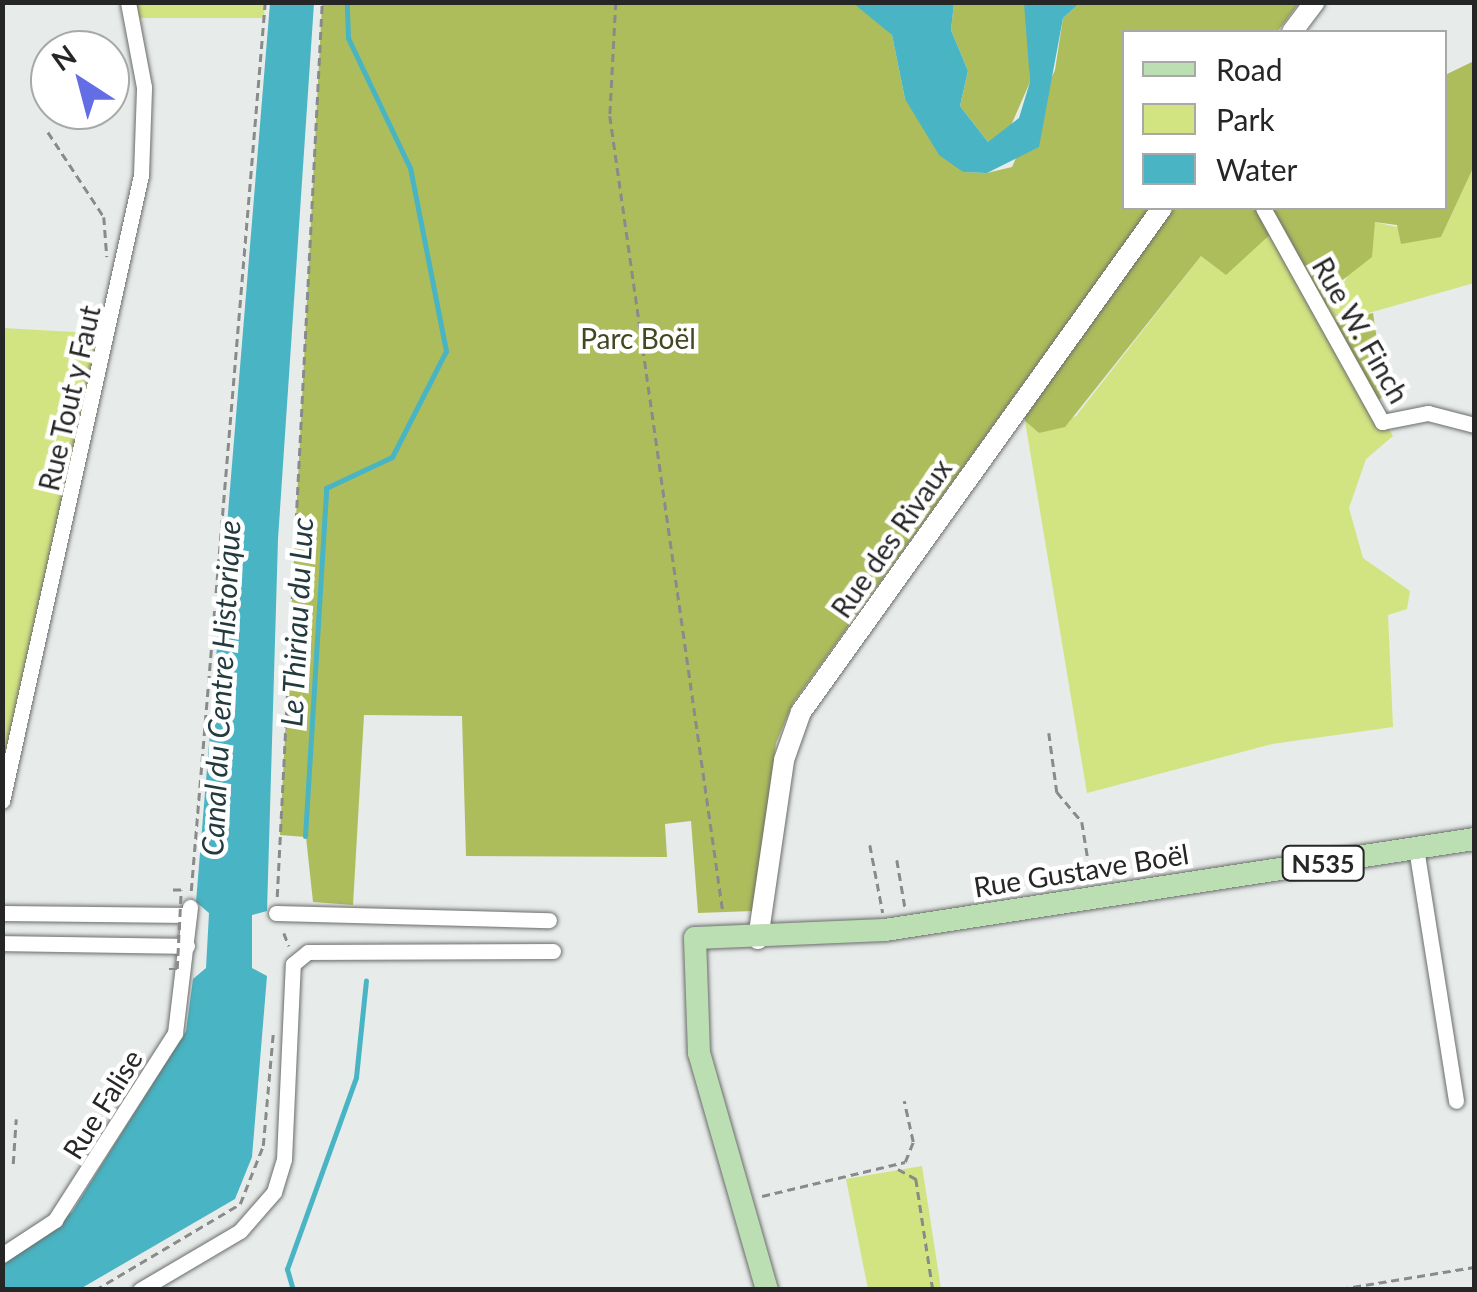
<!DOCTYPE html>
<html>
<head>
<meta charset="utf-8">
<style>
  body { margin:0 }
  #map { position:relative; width:1477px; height:1292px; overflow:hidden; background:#e7ebe9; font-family:Lato,sans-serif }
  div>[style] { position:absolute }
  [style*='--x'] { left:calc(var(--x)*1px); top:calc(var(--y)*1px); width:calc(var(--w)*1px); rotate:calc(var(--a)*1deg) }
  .green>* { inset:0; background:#d2e382 }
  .forest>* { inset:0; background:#adbd5c }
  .water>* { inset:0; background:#49b4c3 }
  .stream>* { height:5px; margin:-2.5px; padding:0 2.5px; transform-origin:2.5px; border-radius:2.5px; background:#49b4c3 }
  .path>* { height:2.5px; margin-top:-1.25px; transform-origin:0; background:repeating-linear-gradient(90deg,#888b89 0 8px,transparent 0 13px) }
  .roads { filter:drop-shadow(0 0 2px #6a6d6b) drop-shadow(0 0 2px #6a6d6b) }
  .street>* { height:15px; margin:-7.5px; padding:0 7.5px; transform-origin:7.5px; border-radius:7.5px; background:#fff }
  .secondary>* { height:20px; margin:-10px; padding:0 10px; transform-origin:10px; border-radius:10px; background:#fff }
  .primary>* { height:22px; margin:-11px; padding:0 11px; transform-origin:11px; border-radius:11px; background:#bbdeb2 }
  .path-bridge>* { height:2.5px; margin-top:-1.25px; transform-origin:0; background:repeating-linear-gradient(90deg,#888b89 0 8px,transparent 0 13px) }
  span { translate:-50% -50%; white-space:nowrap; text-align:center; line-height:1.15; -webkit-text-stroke:9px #fff; paint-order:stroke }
  .shield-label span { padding:2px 8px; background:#fff; border:2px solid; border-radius:8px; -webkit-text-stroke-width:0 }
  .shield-label { font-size:25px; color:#252625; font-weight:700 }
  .street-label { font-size:28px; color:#252625 }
  .park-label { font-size:28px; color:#424921 }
  .water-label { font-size:30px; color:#233b3f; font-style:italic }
  .frame { position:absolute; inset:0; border:5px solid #252625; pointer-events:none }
  .legend { position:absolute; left:1122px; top:30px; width:325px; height:180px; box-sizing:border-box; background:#fff; border:2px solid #a8a8a8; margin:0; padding:12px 18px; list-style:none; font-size:30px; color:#252625 }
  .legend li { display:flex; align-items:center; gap:20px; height:50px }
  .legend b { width:50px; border:2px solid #a8a8a8 }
  .north { position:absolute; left:30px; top:30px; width:100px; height:100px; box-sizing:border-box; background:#fff; border:2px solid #a8a8a8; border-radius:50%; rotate:324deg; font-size:28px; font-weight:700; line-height:40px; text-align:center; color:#252625 }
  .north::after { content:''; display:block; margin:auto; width:35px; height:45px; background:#636de6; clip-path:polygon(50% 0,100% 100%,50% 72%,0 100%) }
</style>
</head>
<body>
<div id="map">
  <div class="green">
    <div style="clip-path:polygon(128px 3px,265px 3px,264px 18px,132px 18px)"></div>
    <div style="clip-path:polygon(1474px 166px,1474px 283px,1330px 324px,1326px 293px,1344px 283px,1375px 222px,1441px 237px)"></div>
    <div style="clip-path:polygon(1276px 230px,1393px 436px,1366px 459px,1349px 508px,1363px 558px,1410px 591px,1407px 609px,1388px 615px,1393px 727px,1272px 744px,1087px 793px,1025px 421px,1039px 433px,1076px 416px,1201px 256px)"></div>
    <div style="clip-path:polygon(3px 328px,109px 334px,3px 801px)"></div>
    <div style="clip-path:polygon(922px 1166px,941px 1289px,868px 1289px,846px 1179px)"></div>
  </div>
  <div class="forest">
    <div style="clip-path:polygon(322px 3px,860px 4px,892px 35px,905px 99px,963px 172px,987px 173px,1012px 167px,1055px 70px,1063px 18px,1080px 3px,1299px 3px,1277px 32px,1124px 32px,1124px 208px,1150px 208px,793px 703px,776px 743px,753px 911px,698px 913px,691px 821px,665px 824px,667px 857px,466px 856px,462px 716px,364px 715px,353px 905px,313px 902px,306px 837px,280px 835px)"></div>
    <div style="clip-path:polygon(954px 3px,1026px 3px,1030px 82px,1006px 137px,988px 142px,960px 106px,968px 71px,951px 30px)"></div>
    <div style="clip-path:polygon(1474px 61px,1474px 166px,1441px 237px,1401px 244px,1397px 225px,1375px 222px,1372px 257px,1326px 293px,1330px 324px,1373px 313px,1385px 395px,1374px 403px,1275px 230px,1226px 275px,1201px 256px,1065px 427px,1039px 433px,1025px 421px,1023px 400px,1168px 208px,1444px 208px,1445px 75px)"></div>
  </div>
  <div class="water">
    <div style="clip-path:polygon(270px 3px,314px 3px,278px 539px,267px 911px,252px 915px,252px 968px,267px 976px,252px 1157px,235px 1199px,80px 1289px,3px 1290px,3px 1264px,72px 1212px,186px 1031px,193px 979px,206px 968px,209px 913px,196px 902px)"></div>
    <div style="clip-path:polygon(853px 3px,954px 3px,951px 30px,968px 71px,960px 106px,988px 142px,1019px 118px,1030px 82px,1024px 3px,1080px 3px,1063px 18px,1039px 147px,987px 173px,963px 172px,939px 155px,905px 99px,892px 35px)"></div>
  </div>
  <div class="stream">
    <div style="--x:305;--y:836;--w:349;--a:-86.5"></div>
    <div style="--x:326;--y:488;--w:73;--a:-25.2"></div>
    <div style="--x:392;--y:457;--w:119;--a:-63"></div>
    <div style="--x:446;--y:351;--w:187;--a:-101.1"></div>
    <div style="--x:410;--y:168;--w:144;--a:-115.5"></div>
    <div style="--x:348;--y:38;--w:36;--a:-92"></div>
    <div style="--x:293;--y:1290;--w:22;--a:-106"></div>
    <div style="--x:287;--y:1269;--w:204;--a:-70.2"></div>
    <div style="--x:356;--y:1077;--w:97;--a:-84.1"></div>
  </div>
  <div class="path">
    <div style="--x:616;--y:2;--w:114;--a:93"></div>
    <div style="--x:610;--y:116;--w:804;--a:81.92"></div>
    <div style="--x:48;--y:132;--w:102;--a:56.6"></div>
    <div style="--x:104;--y:217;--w:40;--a:85.7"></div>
    <div style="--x:1049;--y:733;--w:60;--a:82.3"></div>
    <div style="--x:1057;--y:792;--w:39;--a:50"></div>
    <div style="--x:1082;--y:822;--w:57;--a:80.9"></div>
    <div style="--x:870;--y:845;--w:69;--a:79.2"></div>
    <div style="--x:897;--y:860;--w:48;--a:80.3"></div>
    <div style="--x:191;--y:891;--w:892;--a:-85.24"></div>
    <div style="--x:277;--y:897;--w:896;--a:-87.12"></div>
    <div style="--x:284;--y:933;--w:14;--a:69"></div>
    <div style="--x:13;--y:1164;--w:45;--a:-86.2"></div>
    <div style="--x:898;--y:1169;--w:21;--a:29"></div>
    <div style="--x:916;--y:1179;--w:112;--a:81.3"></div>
    <div style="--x:762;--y:1196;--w:147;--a:-13.4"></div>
    <div style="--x:905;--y:1162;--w:22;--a:-68"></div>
    <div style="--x:913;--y:1142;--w:42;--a:-102.4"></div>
    <div style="--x:1340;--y:1289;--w:136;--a:-9.3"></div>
    <div style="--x:95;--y:1290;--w:169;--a:-30.7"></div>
    <div style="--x:240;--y:1204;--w:62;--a:-68.4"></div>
    <div style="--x:263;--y:1146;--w:112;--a:-84.9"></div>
    <div style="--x:1474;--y:1290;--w:15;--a:-90"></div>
  </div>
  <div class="roads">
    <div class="street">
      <div style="--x:1263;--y:208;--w:245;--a:60.9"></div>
      <div style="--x:1382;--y:422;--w:47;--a:-11.1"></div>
      <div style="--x:1428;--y:413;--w:48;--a:14.6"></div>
      <div style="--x:2;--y:801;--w:641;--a:-77.48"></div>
      <div style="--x:141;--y:175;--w:88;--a:-88"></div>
      <div style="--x:144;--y:87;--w:86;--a:-100.7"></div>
      <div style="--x:1416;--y:848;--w:256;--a:81"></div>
      <div style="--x:2;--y:913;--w:187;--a:0.6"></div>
      <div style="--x:276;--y:913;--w:273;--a:1.5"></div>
      <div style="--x:2;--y:943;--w:185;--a:0.9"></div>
      <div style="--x:2;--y:1255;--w:64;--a:-33.4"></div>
      <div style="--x:55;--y:1220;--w:222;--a:-57.3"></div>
      <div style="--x:175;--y:1033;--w:127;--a:-83.2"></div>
      <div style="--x:140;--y:1290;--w:116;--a:-30.5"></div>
      <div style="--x:240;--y:1231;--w:52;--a:-48.9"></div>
      <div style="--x:274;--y:1192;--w:34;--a:-73"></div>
      <div style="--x:284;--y:1159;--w:195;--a:-87.4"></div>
      <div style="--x:293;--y:964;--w:19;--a:-39"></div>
      <div style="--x:308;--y:952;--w:245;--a:-0.2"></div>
    </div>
    <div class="secondary">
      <div style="--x:1292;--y:32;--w:38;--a:-53"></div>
      <div style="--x:758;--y:939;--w:181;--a:-81.7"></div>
      <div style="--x:784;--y:760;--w:51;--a:-70.5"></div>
      <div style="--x:801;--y:712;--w:620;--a:-54.39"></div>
    </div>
    <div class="primary">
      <div style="--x:767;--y:1290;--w:247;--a:-106"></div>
      <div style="--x:699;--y:1053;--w:115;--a:-92"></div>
      <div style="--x:695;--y:938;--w:190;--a:-2.4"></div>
      <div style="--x:885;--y:930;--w:596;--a:-8.78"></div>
    </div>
  </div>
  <div class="path-bridge">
    <div style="--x:169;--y:969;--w:8;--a:0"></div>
    <div style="--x:177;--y:969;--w:79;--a:-87.1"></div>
    <div style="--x:181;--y:890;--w:9;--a:180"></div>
  </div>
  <div class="shield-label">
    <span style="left:1323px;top:863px">N535</span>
  </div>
  <div class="street-label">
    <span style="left:1361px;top:330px;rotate:60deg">Rue W. Finch</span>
    <span style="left:69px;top:398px;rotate:-77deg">Rue Tout y Faut</span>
    <span style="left:891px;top:538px;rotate:-55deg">Rue des Rivaux</span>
    <span style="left:1081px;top:870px;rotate:-9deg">Rue Gustave Boël</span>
    <span style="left:102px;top:1104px;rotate:-58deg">Rue Falise</span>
  </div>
  <div class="park-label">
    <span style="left:638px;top:338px">Parc Boël</span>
  </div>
  <div class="water-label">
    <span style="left:296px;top:622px;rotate:-87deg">Le Thiriau du Luc</span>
    <span style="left:220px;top:688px;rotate:-87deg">Canal du Centre Historique</span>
  </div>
  <div class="frame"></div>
  <ul class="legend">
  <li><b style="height:12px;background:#bbdeb2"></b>Road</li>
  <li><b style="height:28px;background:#d2e382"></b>Park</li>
  <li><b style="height:28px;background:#49b4c3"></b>Water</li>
  </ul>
  <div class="north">N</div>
</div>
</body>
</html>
